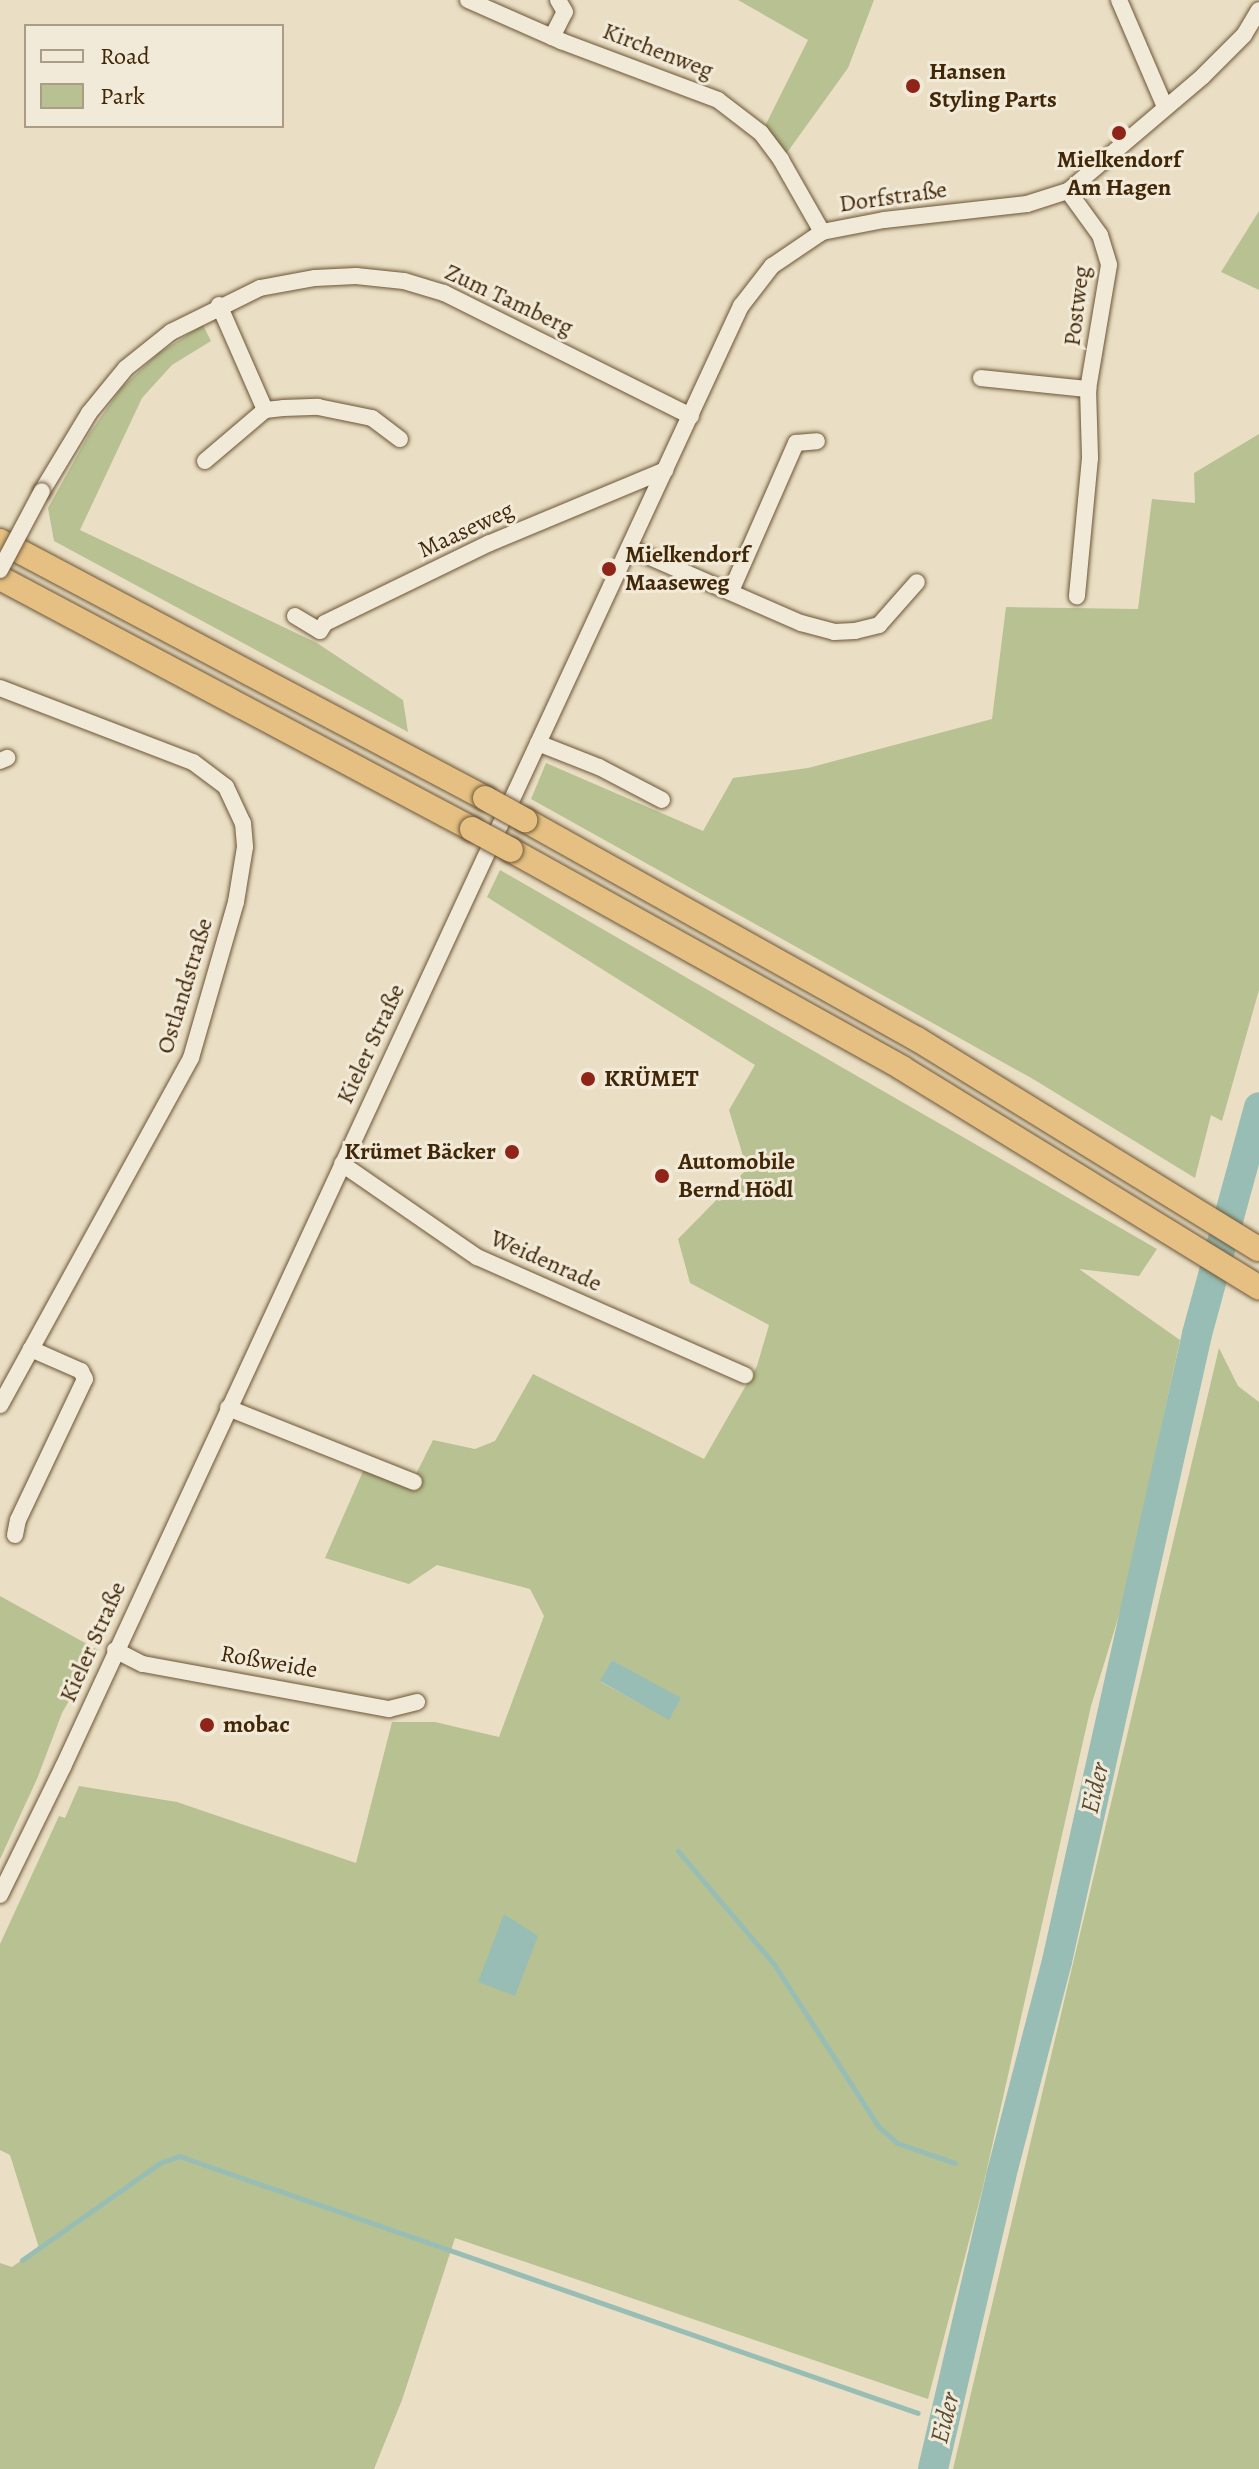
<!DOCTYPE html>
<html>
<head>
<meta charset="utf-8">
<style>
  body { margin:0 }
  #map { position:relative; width:1259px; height:2469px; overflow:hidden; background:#eadfc4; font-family:Alegreya,serif }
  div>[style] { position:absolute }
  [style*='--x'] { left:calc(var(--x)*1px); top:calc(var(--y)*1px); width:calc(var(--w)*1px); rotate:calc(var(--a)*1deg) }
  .green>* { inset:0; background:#b8c192 }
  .water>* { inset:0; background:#98bdb4 }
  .stream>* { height:5px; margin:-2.5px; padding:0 2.5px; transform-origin:2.5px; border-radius:2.5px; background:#98bdb4 }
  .river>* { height:30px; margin:-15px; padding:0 15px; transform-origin:15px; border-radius:15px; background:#98bdb4 }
  .roads { filter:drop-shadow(0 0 2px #6c5536) drop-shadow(0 0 2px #6c5536) }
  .minor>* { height:16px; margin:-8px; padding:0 8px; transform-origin:8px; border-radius:8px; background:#f1ead9 }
  .highway>* { height:24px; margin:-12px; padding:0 12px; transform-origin:12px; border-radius:12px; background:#e5c082 }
  .bridges { filter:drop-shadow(0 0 2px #6c5536) drop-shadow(0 0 2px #6c5536) }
  .minor-bridge>* { height:16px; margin:-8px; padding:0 8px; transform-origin:8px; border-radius:8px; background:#f1ead9 }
  .highway-bridge>* { height:24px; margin:-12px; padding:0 12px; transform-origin:12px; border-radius:12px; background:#e5c082 }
  .dots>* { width:22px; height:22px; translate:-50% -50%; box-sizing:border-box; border:4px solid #f1ead9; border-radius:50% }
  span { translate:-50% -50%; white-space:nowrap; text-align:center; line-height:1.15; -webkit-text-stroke:6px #f1ead9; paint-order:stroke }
  .street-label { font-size:24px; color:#422707 }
  .poi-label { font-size:24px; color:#422707; font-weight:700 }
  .left { translate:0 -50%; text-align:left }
  .right { translate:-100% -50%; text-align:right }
  .water-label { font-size:26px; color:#584c32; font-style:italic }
  .legend { position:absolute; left:24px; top:24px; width:260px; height:104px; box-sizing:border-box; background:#f1ead9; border:2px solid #ab9c85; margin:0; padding:10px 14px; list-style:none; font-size:24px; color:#422707 }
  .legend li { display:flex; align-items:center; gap:16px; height:40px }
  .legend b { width:40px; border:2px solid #ab9c85 }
</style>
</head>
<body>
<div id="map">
  <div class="green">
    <div style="clip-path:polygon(738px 0,874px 0,848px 68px,786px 154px,765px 126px,808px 40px)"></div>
    <div style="clip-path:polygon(1259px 211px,1259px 290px,1221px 272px)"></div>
    <div style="clip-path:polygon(203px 325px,211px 341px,172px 365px,142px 398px,80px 530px,317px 643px,403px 700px,408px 732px,54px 541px,48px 508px,89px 434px,122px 387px,159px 353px)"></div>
    <div style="clip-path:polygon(1259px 434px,1259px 990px,1222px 1121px,1211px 1115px,1195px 1178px,1033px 1079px,531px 799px,546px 763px,703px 831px,733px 778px,808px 768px,992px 719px,1006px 607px,1138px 609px,1152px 499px,1195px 503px,1194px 473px)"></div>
    <div style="clip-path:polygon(evenodd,500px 870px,1157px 1249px,1139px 1276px,1079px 1269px,1180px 1340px,1124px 1599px,1091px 1706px,982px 2191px,928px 2399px,455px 2238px,402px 2400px,374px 2469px,0 2469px,0 2263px,12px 2267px,39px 2248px,10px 2155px,0 2150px,0 1944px,59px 1816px,65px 1818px,79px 1786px,177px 1802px,356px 1863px,392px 1722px,435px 1722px,499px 1737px,544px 1616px,530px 1589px,437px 1565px,409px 1584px,325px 1558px,364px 1469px,415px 1476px,433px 1440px,475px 1449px,495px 1441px,533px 1374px,704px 1459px,757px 1366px,769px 1325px,690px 1283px,678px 1239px,747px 1169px,729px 1110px,755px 1065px,487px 897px,500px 870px,612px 1660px,680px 1699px,669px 1719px,601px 1682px,612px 1660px)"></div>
    <div style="clip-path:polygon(1219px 1348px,1238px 1386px,1259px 1402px,1259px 2469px,953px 2469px)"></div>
    <div style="clip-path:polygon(0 1596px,98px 1650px,62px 1713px,37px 1779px,0 1859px)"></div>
  </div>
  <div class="water">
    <div style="clip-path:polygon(612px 1660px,681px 1698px,669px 1720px,600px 1681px)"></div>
    <div style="clip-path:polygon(504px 1914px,538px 1936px,515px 1996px,478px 1982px)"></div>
  </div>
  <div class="stream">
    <div style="--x:678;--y:1851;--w:148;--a:49.7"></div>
    <div style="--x:774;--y:1964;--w:193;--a:57.3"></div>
    <div style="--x:878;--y:2126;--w:25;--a:42"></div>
    <div style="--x:897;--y:2143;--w:61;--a:19"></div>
    <div style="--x:22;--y:2260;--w:169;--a:-35.1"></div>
    <div style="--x:160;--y:2163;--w:20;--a:-20"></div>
    <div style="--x:179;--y:2156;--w:782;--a:19.18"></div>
  </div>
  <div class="river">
    <div style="--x:933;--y:2469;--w:301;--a:-76.9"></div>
    <div style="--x:1001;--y:2176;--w:222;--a:-75.4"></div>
    <div style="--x:1057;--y:1961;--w:642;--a:-77.41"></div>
    <div style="--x:1197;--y:1334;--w:235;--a:-74.7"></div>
  </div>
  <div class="roads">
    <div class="minor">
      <div style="--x:468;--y:0;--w:102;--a:23.8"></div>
      <div style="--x:561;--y:41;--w:168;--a:20.6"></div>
      <div style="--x:718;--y:100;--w:54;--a:37.5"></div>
      <div style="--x:761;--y:133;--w:34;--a:53"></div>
      <div style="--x:781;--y:160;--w:83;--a:60.3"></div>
      <div style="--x:1119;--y:0;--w:116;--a:66.7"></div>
      <div style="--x:552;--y:37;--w:28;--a:-63"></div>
      <div style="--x:565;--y:12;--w:14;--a:-120"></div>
      <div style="--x:1068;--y:191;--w:54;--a:54"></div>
      <div style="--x:1100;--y:235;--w:31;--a:73"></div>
      <div style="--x:1109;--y:265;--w:126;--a:99.6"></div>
      <div style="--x:1088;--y:389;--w:69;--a:88.3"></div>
      <div style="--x:1090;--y:458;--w:139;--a:95.4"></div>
      <div style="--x:219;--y:305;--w:115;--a:66.3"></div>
      <div style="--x:981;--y:378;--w:108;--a:5.9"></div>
      <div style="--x:205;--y:461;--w:79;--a:-40.4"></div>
      <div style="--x:265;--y:410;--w:18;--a:-6"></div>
      <div style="--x:283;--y:408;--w:35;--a:-2"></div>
      <div style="--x:318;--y:407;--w:55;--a:11.5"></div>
      <div style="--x:372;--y:418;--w:35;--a:37"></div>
      <div style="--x:42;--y:491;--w:91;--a:-58.9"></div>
      <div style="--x:89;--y:413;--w:58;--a:-50.6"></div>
      <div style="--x:126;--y:368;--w:58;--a:-38.7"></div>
      <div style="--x:171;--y:332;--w:99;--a:-26.3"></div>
      <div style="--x:260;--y:288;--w:56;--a:-10.3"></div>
      <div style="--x:315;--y:278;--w:41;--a:-2.8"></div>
      <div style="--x:356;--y:276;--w:48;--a:5.9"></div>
      <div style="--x:404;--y:281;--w:42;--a:16.7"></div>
      <div style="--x:444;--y:293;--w:276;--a:26.5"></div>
      <div style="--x:629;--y:548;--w:188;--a:23.6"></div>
      <div style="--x:801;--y:623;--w:34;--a:15"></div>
      <div style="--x:834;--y:632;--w:21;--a:-3"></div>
      <div style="--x:855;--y:631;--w:25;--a:-14"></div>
      <div style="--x:879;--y:625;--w:57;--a:-48.5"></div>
      <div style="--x:731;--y:591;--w:162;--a:-66.3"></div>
      <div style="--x:796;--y:443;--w:21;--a:-5"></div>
      <div style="--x:295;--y:616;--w:29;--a:31"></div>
      <div style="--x:320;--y:631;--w:9;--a:-58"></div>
      <div style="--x:325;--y:623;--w:183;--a:-25.9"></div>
      <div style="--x:490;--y:543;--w:190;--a:-22.6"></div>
      <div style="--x:0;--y:688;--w:207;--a:21"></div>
      <div style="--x:193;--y:762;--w:41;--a:37.1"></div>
      <div style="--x:226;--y:787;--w:40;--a:65"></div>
      <div style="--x:243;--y:823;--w:24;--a:85"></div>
      <div style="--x:245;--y:847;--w:56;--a:99.3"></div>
      <div style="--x:236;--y:902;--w:162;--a:106.1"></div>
      <div style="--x:191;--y:1058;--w:396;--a:118.8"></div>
      <div style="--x:538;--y:743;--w:66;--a:21.5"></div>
      <div style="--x:599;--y:767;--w:71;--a:27.6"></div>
      <div style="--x:0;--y:761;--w:8;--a:-23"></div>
      <div style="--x:342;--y:1164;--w:164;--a:34.6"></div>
      <div style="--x:477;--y:1257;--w:293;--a:23.8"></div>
      <div style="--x:228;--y:1408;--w:200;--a:21.7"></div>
      <div style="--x:15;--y:1535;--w:15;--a:-79"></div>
      <div style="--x:18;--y:1520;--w:156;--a:-64.6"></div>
      <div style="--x:85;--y:1379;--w:9;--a:-117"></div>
      <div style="--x:81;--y:1371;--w:55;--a:-156.3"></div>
      <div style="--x:115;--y:1650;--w:31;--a:27"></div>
      <div style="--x:143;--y:1664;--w:250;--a:10.4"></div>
      <div style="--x:389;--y:1709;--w:29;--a:-14"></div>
      <div style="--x:0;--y:1895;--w:143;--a:-63.8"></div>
      <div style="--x:63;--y:1767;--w:1611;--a:-65.11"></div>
      <div style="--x:741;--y:306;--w:51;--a:-52.2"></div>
      <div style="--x:772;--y:266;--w:60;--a:-34.2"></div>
      <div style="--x:822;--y:232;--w:63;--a:-11"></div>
      <div style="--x:884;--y:220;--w:144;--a:-6.4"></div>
      <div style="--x:1027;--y:204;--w:43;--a:-17.6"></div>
      <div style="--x:1068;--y:191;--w:177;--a:-40.4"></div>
      <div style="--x:1203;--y:76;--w:58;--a:-45"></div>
      <div style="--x:1244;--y:35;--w:29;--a:-59"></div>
    </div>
    <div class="highway">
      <div style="--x:0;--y:541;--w:549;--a:27.92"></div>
      <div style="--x:0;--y:578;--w:535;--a:28"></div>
      <div style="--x:525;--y:820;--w:449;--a:29.2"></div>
      <div style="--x:917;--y:1039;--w:401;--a:31.6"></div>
      <div style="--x:511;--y:850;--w:448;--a:29.1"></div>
      <div style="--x:902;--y:1068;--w:419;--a:31.6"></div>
    </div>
  </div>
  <div class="bridges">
    <div class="minor-bridge">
      <div style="--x:0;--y:570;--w:89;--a:-62"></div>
    </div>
    <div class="highway-bridge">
      <div style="--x:485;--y:798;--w:46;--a:28.8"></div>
      <div style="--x:472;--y:829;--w:44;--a:28.3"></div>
    </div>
  </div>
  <div class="dots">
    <div style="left:913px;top:86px;background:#8f2418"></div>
    <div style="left:1119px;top:133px;background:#8f2418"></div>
    <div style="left:609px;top:569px;background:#8f2418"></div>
    <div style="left:588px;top:1079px;background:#8f2418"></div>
    <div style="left:512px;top:1152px;background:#8f2418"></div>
    <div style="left:662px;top:1176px;background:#8f2418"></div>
    <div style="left:207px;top:1725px;background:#8f2418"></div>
  </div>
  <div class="street-label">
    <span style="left:658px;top:51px;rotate:21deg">Kirchenweg</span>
    <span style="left:893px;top:197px;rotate:-8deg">Dorfstraße</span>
    <span style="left:509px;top:300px;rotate:25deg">Zum Tamberg</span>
    <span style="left:1077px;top:306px;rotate:-83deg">Postweg</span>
    <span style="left:466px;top:530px;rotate:-25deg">Maaseweg</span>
    <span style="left:185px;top:986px;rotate:-73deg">Ostlandstraße</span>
    <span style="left:371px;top:1044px;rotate:-65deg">Kieler Straße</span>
    <span style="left:546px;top:1261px;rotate:24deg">Weidenrade</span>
    <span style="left:93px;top:1642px;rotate:-66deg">Kieler Straße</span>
    <span style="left:269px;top:1662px;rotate:10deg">Roßweide</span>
  </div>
  <div class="poi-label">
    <span class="left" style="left:929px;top:86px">Hansen<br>Styling Parts</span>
    <span style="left:1119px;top:174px">Mielkendorf<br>Am Hagen</span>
    <span class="left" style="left:625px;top:569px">Mielkendorf<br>Maaseweg</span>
    <span class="left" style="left:604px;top:1079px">KRÜMET</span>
    <span class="right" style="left:496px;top:1152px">Krümet Bäcker</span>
    <span class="left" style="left:678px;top:1176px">Automobile<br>Bernd Hödl</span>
    <span class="left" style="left:223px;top:1725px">mobac</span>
  </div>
  <div class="water-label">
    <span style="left:1095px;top:1788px;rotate:-77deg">Eider</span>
    <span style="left:945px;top:2418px;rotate:-76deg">Eider</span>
  </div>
  <ul class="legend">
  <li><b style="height:10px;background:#f1ead9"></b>Road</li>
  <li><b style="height:22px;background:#b8c192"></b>Park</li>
  </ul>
</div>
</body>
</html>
